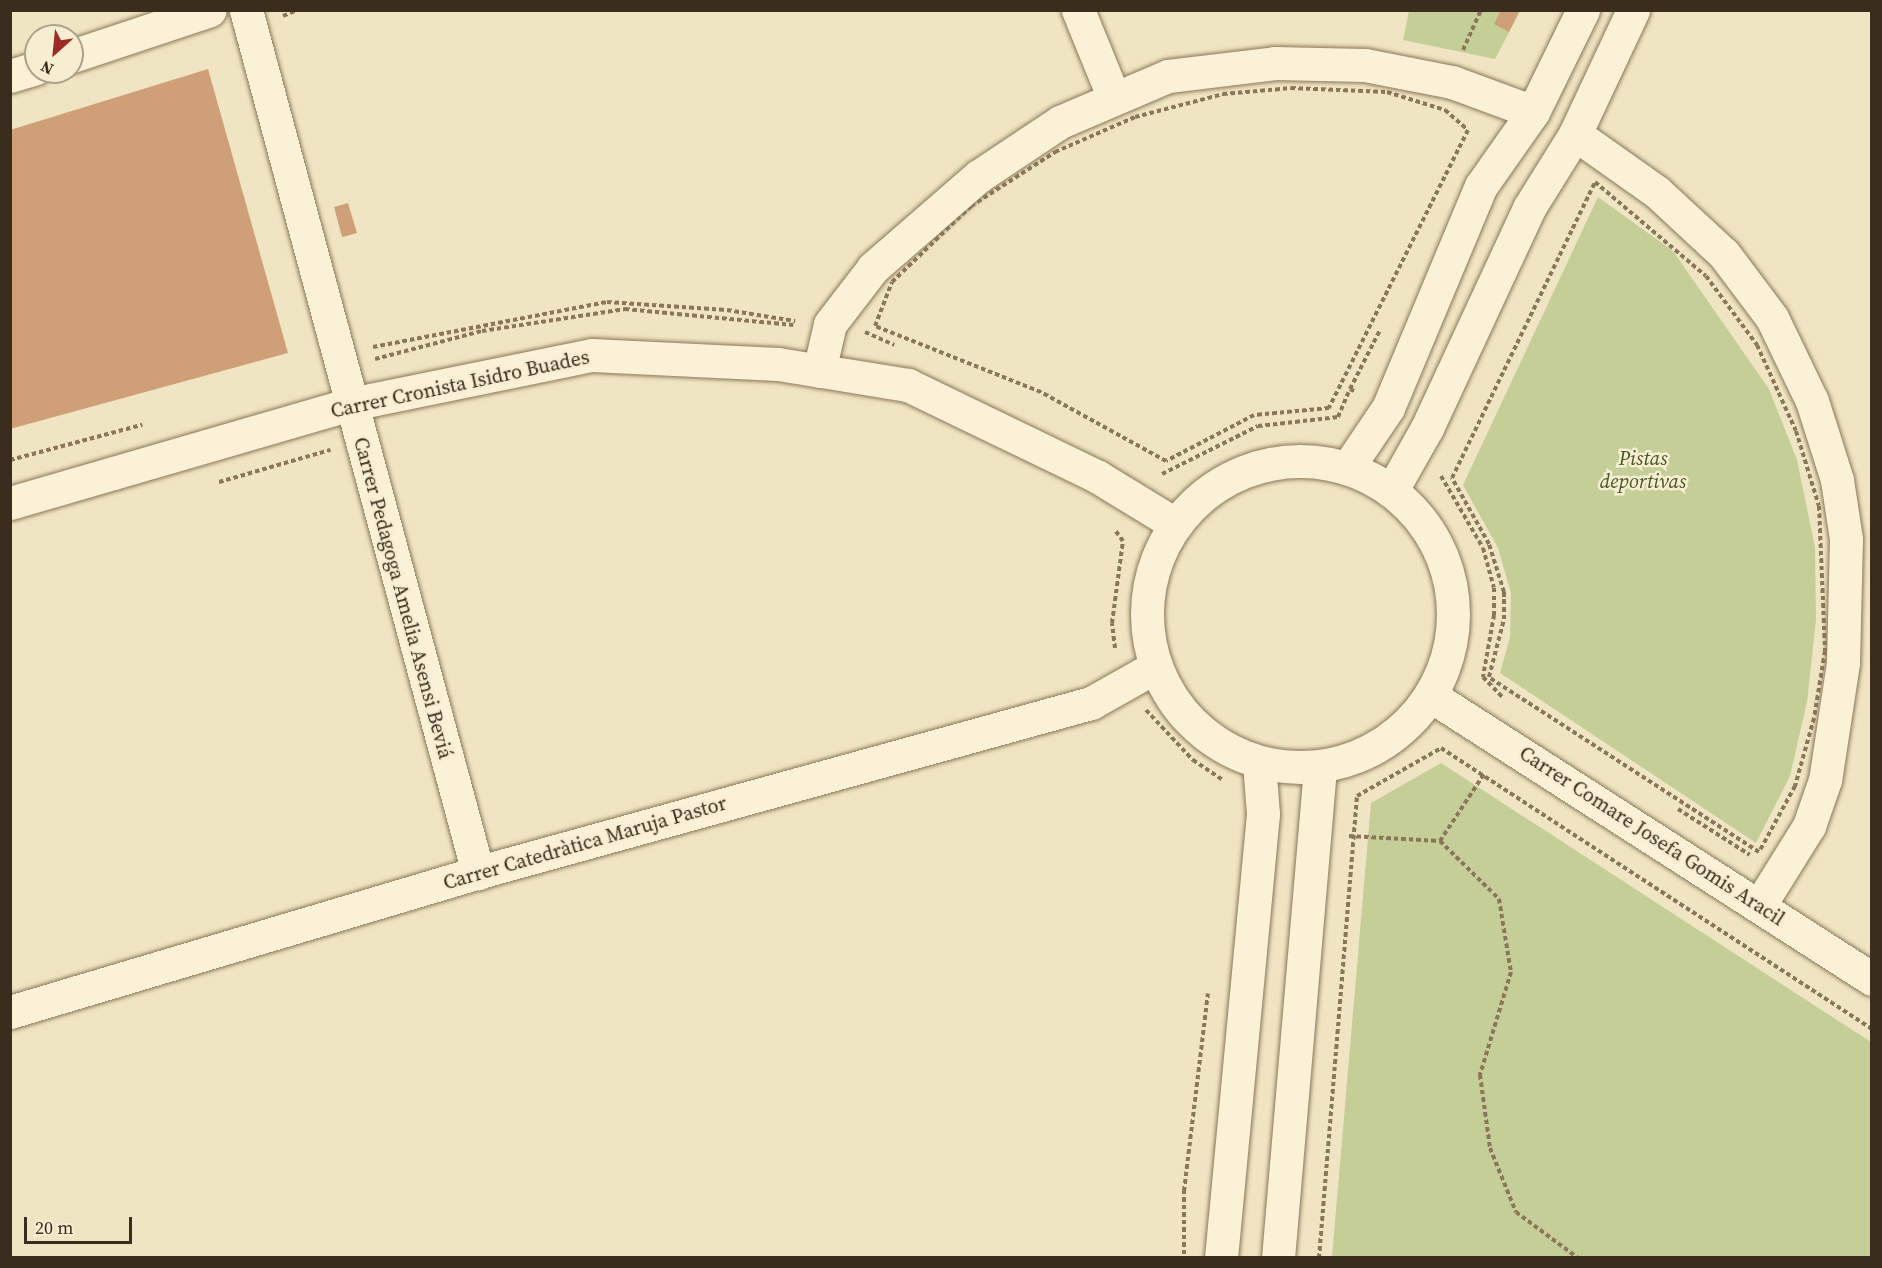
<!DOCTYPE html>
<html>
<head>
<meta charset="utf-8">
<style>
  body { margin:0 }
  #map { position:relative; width:1882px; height:1268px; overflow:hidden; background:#f0e5c2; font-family:"Source Serif 4",serif }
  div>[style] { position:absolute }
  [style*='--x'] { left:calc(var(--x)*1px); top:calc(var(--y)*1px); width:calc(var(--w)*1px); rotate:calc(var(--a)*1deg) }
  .green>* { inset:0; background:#c5ce96 }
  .building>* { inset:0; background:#cfa077 }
  .path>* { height:4px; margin-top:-2px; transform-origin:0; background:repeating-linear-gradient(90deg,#8b7659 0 4.5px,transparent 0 7.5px) }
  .roads { filter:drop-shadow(0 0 2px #8b7659) drop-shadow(0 0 2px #8b7659) }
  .minor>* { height:33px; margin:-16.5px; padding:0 16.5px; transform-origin:16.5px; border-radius:16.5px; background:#faf1d6 }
  .minor>.ring { margin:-16.5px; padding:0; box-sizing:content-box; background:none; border:33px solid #faf1d6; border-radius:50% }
  span { translate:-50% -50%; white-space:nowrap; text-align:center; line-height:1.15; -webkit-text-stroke:5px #f7eed2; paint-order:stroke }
  .street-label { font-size:20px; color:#3a2d1d }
  .park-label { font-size:20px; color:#475723; font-style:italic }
  .frame { position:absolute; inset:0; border:12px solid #3a2d1d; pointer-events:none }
  .north { position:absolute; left:24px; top:24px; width:60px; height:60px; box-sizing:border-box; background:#f7eed2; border:2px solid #aba18a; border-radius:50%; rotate:207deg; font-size:16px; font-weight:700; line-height:24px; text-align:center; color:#3a2d1d }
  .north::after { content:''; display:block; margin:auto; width:21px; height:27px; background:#9c2c26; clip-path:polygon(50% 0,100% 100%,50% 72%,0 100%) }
  .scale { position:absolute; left:24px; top:1217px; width:108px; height:27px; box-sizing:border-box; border:3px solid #3a2d1d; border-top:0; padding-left:8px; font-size:18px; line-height:21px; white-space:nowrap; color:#3a2d1d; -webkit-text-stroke:4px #f7eed2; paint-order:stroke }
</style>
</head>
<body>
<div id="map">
  <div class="green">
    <div style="clip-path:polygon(1409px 11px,1520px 11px,1495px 59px,1403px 40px)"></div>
    <div style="clip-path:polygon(1598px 197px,1673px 251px,1769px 389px,1797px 460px,1815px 547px,1816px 620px,1807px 702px,1790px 776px,1756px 843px,1500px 673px,1510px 637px,1511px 593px,1498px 548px,1463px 485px)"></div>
    <div style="clip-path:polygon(1441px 763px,1871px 1042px,1871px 1257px,1332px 1257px,1371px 803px)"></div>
  </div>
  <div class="building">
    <div style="clip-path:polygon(1501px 10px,1520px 10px,1509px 32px,1494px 24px)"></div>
    <div style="clip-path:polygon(208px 69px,288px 353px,10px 429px,10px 130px)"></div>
    <div style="clip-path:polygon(348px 203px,357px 233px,342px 237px,334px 207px)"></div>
  </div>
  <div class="path">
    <div style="--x:283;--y:16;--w:15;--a:-23"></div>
    <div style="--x:1463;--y:50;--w:44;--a:-65.8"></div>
    <div style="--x:1291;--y:88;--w:96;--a:2.4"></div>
    <div style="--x:1387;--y:92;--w:61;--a:17.2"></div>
    <div style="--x:1445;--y:110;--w:30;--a:41"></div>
    <div style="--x:1468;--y:130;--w:311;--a:116.6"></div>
    <div style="--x:1329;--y:408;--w:75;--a:174.7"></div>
    <div style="--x:1254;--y:415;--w:99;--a:152.4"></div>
    <div style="--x:1166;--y:461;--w:143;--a:-151.1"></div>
    <div style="--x:1041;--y:392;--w:179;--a:-158.3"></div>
    <div style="--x:875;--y:326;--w:47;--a:-68.9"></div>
    <div style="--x:892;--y:282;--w:110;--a:-43.9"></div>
    <div style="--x:971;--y:206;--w:100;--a:-32.7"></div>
    <div style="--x:1055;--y:152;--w:87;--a:-23.6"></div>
    <div style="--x:1135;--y:117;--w:91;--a:-14.6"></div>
    <div style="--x:1223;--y:94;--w:68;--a:-5"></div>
    <div style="--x:1595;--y:182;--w:145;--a:40.3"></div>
    <div style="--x:1706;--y:276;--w:86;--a:53.5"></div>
    <div style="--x:1757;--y:345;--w:94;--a:65.6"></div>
    <div style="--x:1796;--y:431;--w:78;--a:73"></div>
    <div style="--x:1819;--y:506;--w:145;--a:87.6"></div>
    <div style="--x:1825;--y:651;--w:68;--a:99.3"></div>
    <div style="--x:1814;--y:718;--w:71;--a:105.6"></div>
    <div style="--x:1795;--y:786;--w:75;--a:118.6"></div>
    <div style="--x:1759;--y:852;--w:322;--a:-147.1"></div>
    <div style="--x:1489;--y:677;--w:60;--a:-75.5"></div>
    <div style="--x:1504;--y:619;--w:27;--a:-90"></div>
    <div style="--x:1504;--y:592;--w:50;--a:-107.4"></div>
    <div style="--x:1489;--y:544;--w:76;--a:-119.3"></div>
    <div style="--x:1452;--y:478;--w:329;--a:-64.2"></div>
    <div style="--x:865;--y:332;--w:32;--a:24"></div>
    <div style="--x:373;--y:347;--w:238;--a:-10.9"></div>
    <div style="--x:607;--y:302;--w:120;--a:3.8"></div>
    <div style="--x:727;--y:310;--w:69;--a:9.2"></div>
    <div style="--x:375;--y:359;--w:111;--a:-14.7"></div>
    <div style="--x:482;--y:331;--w:145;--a:-8.7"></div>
    <div style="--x:625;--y:309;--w:169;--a:5.4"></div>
    <div style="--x:1350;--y:389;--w:66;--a:-63"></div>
    <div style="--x:10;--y:460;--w:137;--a:-14.9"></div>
    <div style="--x:1162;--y:474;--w:107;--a:-26.6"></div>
    <div style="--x:1258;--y:426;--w:81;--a:-6.4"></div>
    <div style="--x:1338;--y:417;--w:30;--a:-67"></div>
    <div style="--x:1350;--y:389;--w:7;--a:27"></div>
    <div style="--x:1441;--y:476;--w:83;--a:59.7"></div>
    <div style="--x:1483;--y:548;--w:41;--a:74.6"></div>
    <div style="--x:1494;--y:588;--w:27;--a:90"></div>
    <div style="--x:1494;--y:615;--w:63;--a:100.1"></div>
    <div style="--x:1483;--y:677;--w:28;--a:46"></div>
    <div style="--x:219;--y:482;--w:116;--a:-16.1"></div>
    <div style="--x:1115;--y:648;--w:25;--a:-97"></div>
    <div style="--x:1112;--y:623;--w:83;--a:-82.4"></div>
    <div style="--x:1123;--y:541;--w:14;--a:-126"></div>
    <div style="--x:1146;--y:710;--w:69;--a:46.8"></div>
    <div style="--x:1193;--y:760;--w:37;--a:34"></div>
    <div style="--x:1678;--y:809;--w:85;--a:32.6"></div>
    <div style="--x:1349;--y:836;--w:91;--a:3.1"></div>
    <div style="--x:1440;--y:841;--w:83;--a:44.5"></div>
    <div style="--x:1499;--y:899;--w:74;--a:80.7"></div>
    <div style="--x:1511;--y:972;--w:108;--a:106.8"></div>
    <div style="--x:1480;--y:1075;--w:74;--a:82.2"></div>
    <div style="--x:1490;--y:1148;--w:69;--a:67.9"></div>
    <div style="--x:1516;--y:1212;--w:77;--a:36.6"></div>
    <div style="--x:1440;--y:841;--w:80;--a:-56.7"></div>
    <div style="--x:1184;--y:1254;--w:63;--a:-90"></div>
    <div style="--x:1184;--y:1191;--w:199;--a:-83.1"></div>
    <div style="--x:1319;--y:1258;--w:464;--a:-85.3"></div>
    <div style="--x:1357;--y:796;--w:97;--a:-29.7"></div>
    <div style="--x:1441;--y:748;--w:515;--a:33.1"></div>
  </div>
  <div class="roads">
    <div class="minor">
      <div style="--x:246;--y:10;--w:894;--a:74.95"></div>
      <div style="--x:1078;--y:10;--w:95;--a:67.8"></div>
      <div style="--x:72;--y:56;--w:145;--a:-18.4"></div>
      <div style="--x:10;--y:76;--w:27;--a:-17"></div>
      <div style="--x:1575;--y:134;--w:100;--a:35.3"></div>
      <div style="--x:1657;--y:192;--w:91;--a:42.8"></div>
      <div style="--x:1724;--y:254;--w:80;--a:53.1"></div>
      <div style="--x:1772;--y:318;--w:92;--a:64.3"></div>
      <div style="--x:1812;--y:401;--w:83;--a:72.4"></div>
      <div style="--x:1837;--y:480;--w:60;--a:81.3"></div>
      <div style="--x:1846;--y:539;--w:124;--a:91.4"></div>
      <div style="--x:1843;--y:663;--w:118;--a:98.7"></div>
      <div style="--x:1825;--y:780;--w:49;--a:109.2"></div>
      <div style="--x:1809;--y:826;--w:94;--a:122"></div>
      <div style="--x:819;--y:371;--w:48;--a:-76.8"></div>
      <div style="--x:830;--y:324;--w:71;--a:-52.5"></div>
      <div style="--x:873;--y:268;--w:140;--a:-41"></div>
      <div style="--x:979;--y:176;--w:97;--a:-33.7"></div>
      <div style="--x:1060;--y:122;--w:117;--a:-23.1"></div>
      <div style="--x:1168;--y:76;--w:108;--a:-6.9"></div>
      <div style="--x:1275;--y:63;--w:90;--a:1.3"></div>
      <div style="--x:1365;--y:65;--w:89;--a:11.1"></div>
      <div style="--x:1452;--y:82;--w:86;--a:20.3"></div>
      <div class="ring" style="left:1147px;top:461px;width:273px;height:273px"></div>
      <div style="--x:1348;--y:467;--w:71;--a:-55.9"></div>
      <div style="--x:1388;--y:408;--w:241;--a:-67.3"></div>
      <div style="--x:1481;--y:186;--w:90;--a:-54.9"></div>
      <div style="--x:1533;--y:112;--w:114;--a:-63.9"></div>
      <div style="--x:1392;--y:490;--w:71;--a:-60.6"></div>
      <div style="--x:1427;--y:428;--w:242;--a:-65.1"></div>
      <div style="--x:1529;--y:208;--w:87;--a:-58.1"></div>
      <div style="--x:1575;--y:134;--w:137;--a:-64.9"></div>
      <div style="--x:10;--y:503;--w:355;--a:-16.2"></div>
      <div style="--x:351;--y:404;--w:246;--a:-11.5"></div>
      <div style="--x:592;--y:355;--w:186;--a:2.8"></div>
      <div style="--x:778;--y:364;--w:132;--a:9.2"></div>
      <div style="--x:908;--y:385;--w:211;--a:25.8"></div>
      <div style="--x:1098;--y:477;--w:90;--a:31.4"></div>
      <div style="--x:1431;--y:696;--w:524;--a:32.69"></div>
      <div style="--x:10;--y:1012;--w:498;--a:-16.6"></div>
      <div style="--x:487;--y:870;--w:627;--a:-15.46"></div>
      <div style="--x:1091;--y:703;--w:73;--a:-29.4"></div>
      <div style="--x:1221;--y:1258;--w:446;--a:-84.6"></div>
      <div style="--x:1263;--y:814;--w:52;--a:-94.4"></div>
      <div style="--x:1278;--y:1258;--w:493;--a:-85.1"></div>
    </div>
  </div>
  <div class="street-label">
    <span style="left:460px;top:384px;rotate:-12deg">Carrer Cronista Isidro Buades</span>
    <span style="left:403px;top:598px;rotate:75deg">Carrer Pedagoga Amelia Asensi Beviá</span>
    <span style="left:1652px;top:836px;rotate:33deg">Carrer Comare Josefa Gomis Aracil</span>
    <span style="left:585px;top:843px;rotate:-16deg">Carrer Catedràtica Maruja Pastor</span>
  </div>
  <div class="park-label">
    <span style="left:1643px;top:470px">Pistas<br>deportivas</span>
  </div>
  <div class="frame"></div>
  <div class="north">N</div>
  <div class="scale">20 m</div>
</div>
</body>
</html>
